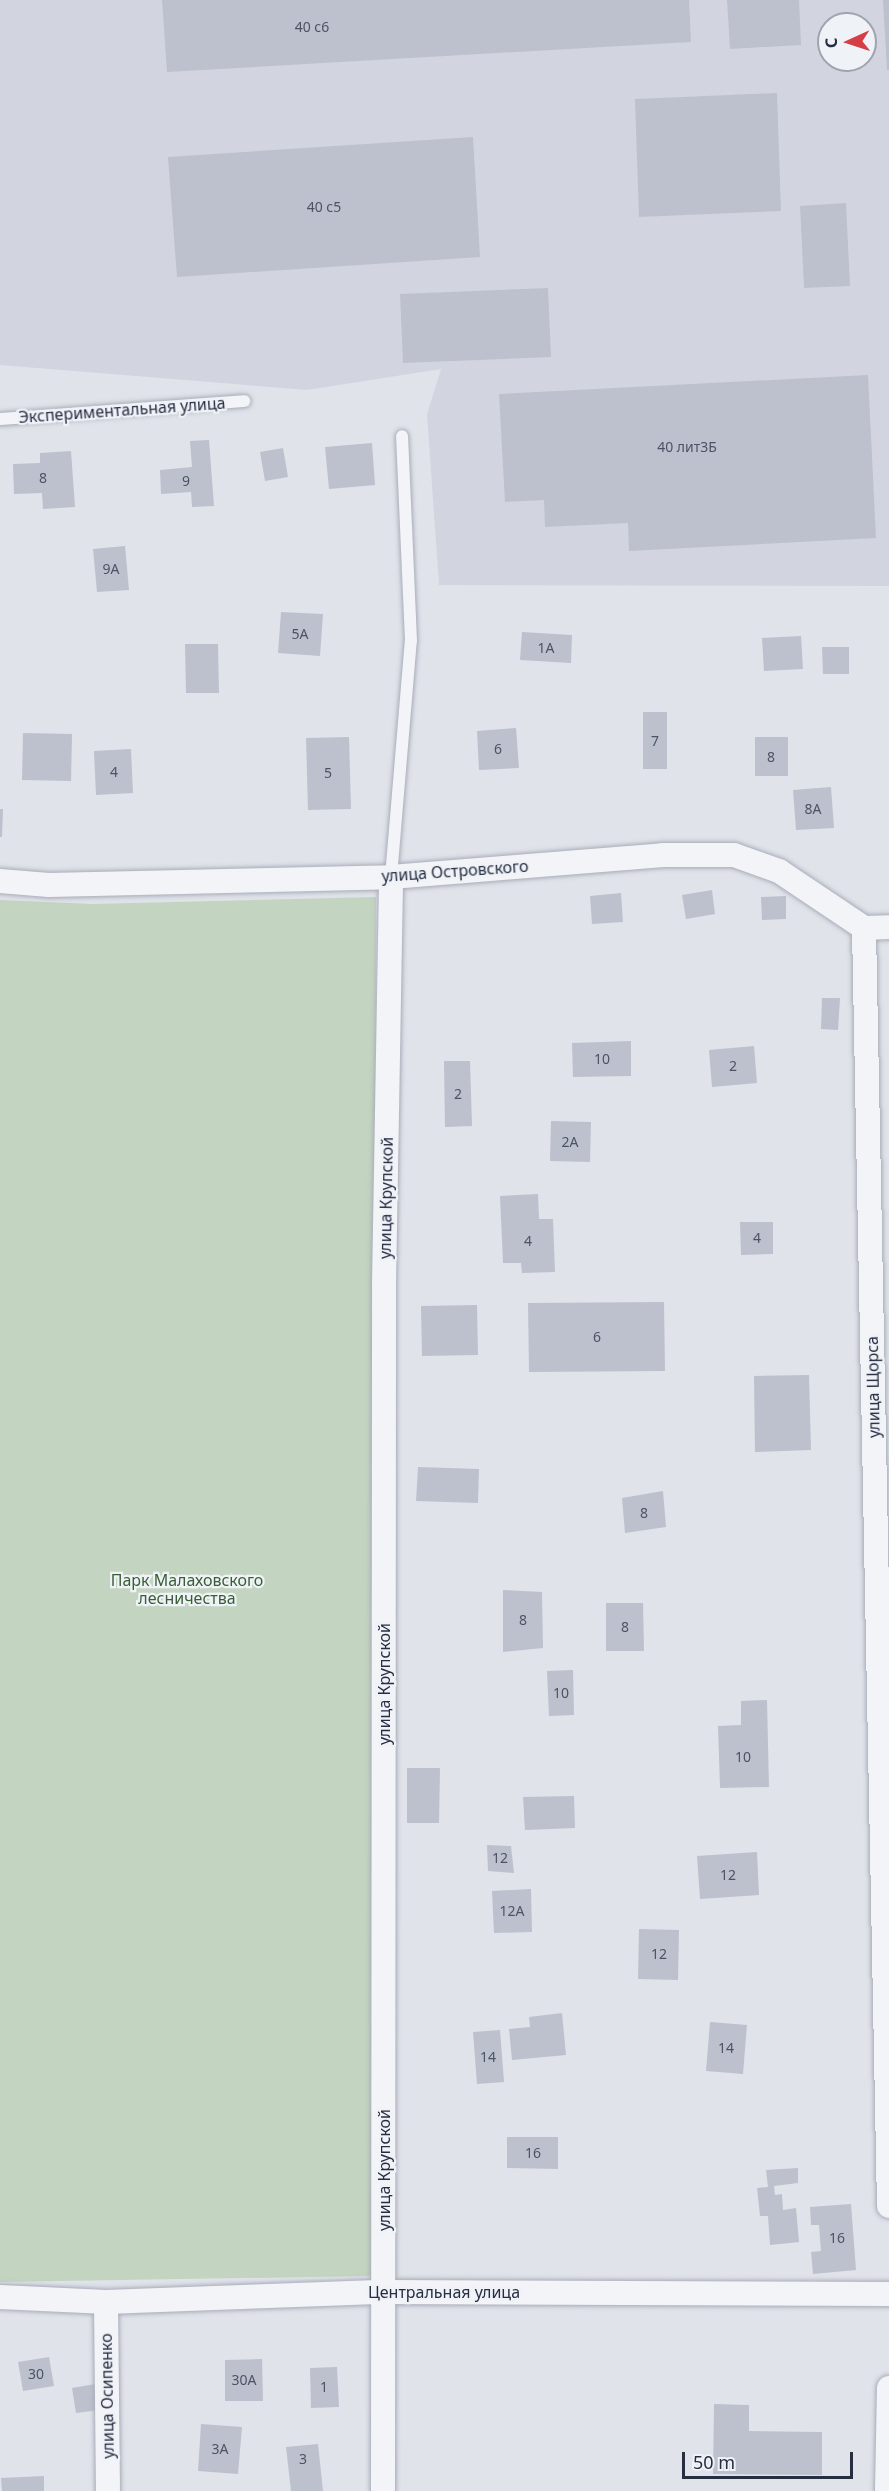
<!DOCTYPE html>
<html>
<head>
<meta charset="utf-8">
<style>
  body { margin:0 }
  #map { position:relative; width:889px; height:2491px; overflow:hidden; background:#e0e3ea; font-family:"Noto Sans",sans-serif }
  div>[style] { position:absolute }
  [style*='--x'] { left:calc(var(--x)*1px); top:calc(var(--y)*1px); width:calc(var(--w)*1px); rotate:calc(var(--a)*1deg) }
  .built>* { inset:0; background:#d2d5df }
  .green>* { inset:0; background:#c3d4c0 }
  .building>* { inset:0; background:#bdc1cd }
  .roads { filter:drop-shadow(0 0 2px #a8adb8) drop-shadow(0 0 2px #a8adb8) }
  .lane>* { height:12px; margin:-6px; padding:0 6px; transform-origin:6px; border-radius:6px; background:#f3f4f8 }
  .street>* { height:24px; margin:-12px; padding:0 12px; transform-origin:12px; border-radius:12px; background:#f3f4f8 }
  span { translate:-50% -50%; white-space:nowrap; text-align:center; line-height:1.15; -webkit-text-stroke:4.5px #eff2f7; paint-order:stroke }
  .number-label { font-size:14px; color:#4c5365 }
  .number-label span { -webkit-text-stroke-width:0 }
  .street-label { font-size:16px; color:#272e42 }
  .park-label { font-size:16px; color:#385e34 }
  .north { position:absolute; left:817px; top:12px; width:60px; height:60px; box-sizing:border-box; background:#eff2f7; border:2px solid #9fa4af; border-radius:50%; rotate:267deg; font-size:16px; font-weight:700; line-height:24px; text-align:center; color:#272e42 }
  .north::after { content:''; display:block; margin:auto; width:21px; height:27px; background:#d63e45; clip-path:polygon(50% 0,100% 100%,50% 72%,0 100%) }
  .scale { position:absolute; left:682px; top:2452px; width:171px; height:27px; box-sizing:border-box; border:3px solid #272e42; border-top:0; padding-left:8px; font-size:18px; line-height:21px; white-space:nowrap; color:#272e42; -webkit-text-stroke:4px #eff2f7; paint-order:stroke }
</style>
</head>
<body>
<div id="map">
  <div class="built">
    <div style="clip-path:polygon(evenodd,0 0,889px 0,889px 586px,439px 585px,427px 414px,441px 369px,307px 390px,0 365px,0 0,829px 24px,865px 24px,865px 60px,829px 60px,829px 24px)"></div>
  </div>
  <div class="green">
    <div style="clip-path:polygon(376px 897px,372px 2276px,0 2282px,0 900px,92px 904px)"></div>
  </div>
  <div class="building">
    <div style="clip-path:polygon(162px 0,689px 0,691px 42px,167px 72px)"></div>
    <div style="clip-path:polygon(727px 0,799px 0,801px 45px,730px 49px)"></div>
    <div style="clip-path:polygon(883px 0,889px 0,889px 70px,887px 70px)"></div>
    <div style="clip-path:polygon(777px 93px,781px 211px,639px 217px,635px 99px)"></div>
    <div style="clip-path:polygon(473px 137px,480px 257px,177px 277px,168px 157px)"></div>
    <div style="clip-path:polygon(846px 203px,850px 286px,804px 288px,800px 206px)"></div>
    <div style="clip-path:polygon(548px 288px,551px 357px,403px 363px,400px 294px)"></div>
    <div style="clip-path:polygon(868px 375px,876px 538px,629px 551px,628px 523px,545px 527px,544px 500px,505px 502px,499px 394px)"></div>
    <div style="clip-path:polygon(209px 440px,214px 506px,192px 507px,191px 492px,161px 494px,160px 470px,192px 467px,190px 441px)"></div>
    <div style="clip-path:polygon(372px 443px,375px 485px,329px 489px,325px 447px)"></div>
    <div style="clip-path:polygon(283px 448px,288px 477px,265px 481px,260px 452px)"></div>
    <div style="clip-path:polygon(71px 451px,75px 507px,43px 509px,42px 493px,14px 494px,13px 464px,40px 463px,40px 453px)"></div>
    <div style="clip-path:polygon(125px 546px,129px 590px,97px 592px,93px 549px)"></div>
    <div style="clip-path:polygon(281px 612px,323px 614px,320px 656px,278px 653px)"></div>
    <div style="clip-path:polygon(522px 632px,572px 635px,571px 663px,520px 660px)"></div>
    <div style="clip-path:polygon(801px 636px,803px 669px,764px 671px,762px 638px)"></div>
    <div style="clip-path:polygon(185px 644px,218px 644px,219px 693px,186px 693px)"></div>
    <div style="clip-path:polygon(822px 647px,849px 647px,849px 674px,823px 674px)"></div>
    <div style="clip-path:polygon(643px 712px,667px 712px,667px 769px,643px 769px)"></div>
    <div style="clip-path:polygon(516px 728px,519px 768px,479px 770px,477px 731px)"></div>
    <div style="clip-path:polygon(23px 733px,72px 734px,71px 781px,22px 780px)"></div>
    <div style="clip-path:polygon(349px 737px,351px 809px,308px 810px,306px 738px)"></div>
    <div style="clip-path:polygon(755px 737px,788px 737px,788px 776px,755px 776px)"></div>
    <div style="clip-path:polygon(131px 749px,133px 793px,96px 795px,94px 751px)"></div>
    <div style="clip-path:polygon(831px 787px,834px 828px,796px 830px,793px 790px)"></div>
    <div style="clip-path:polygon(0 809px,3px 809px,2px 837px,0 837px)"></div>
    <div style="clip-path:polygon(712px 890px,715px 914px,686px 919px,682px 895px)"></div>
    <div style="clip-path:polygon(621px 893px,623px 922px,592px 924px,590px 896px)"></div>
    <div style="clip-path:polygon(786px 896px,786px 919px,762px 920px,761px 897px)"></div>
    <div style="clip-path:polygon(822px 998px,840px 998px,838px 1030px,821px 1029px)"></div>
    <div style="clip-path:polygon(631px 1041px,631px 1076px,573px 1077px,572px 1043px)"></div>
    <div style="clip-path:polygon(754px 1046px,757px 1083px,712px 1087px,709px 1050px)"></div>
    <div style="clip-path:polygon(444px 1061px,470px 1061px,472px 1126px,445px 1127px)"></div>
    <div style="clip-path:polygon(551px 1121px,591px 1122px,590px 1162px,550px 1161px)"></div>
    <div style="clip-path:polygon(538px 1194px,539px 1219px,553px 1219px,555px 1272px,522px 1273px,521px 1263px,503px 1263px,500px 1196px)"></div>
    <div style="clip-path:polygon(740px 1222px,773px 1222px,773px 1254px,741px 1255px)"></div>
    <div style="clip-path:polygon(664px 1302px,665px 1371px,529px 1372px,528px 1303px)"></div>
    <div style="clip-path:polygon(477px 1305px,478px 1355px,422px 1356px,421px 1306px)"></div>
    <div style="clip-path:polygon(809px 1375px,811px 1450px,755px 1452px,754px 1376px)"></div>
    <div style="clip-path:polygon(418px 1467px,479px 1469px,478px 1503px,416px 1501px)"></div>
    <div style="clip-path:polygon(663px 1491px,666px 1527px,625px 1533px,622px 1498px)"></div>
    <div style="clip-path:polygon(503px 1590px,542px 1592px,543px 1648px,503px 1652px)"></div>
    <div style="clip-path:polygon(606px 1603px,643px 1603px,644px 1651px,606px 1651px)"></div>
    <div style="clip-path:polygon(573px 1670px,574px 1715px,549px 1716px,547px 1671px)"></div>
    <div style="clip-path:polygon(767px 1700px,769px 1787px,720px 1788px,718px 1726px,741px 1725px,741px 1701px)"></div>
    <div style="clip-path:polygon(407px 1768px,440px 1768px,439px 1823px,407px 1823px)"></div>
    <div style="clip-path:polygon(574px 1796px,575px 1828px,525px 1830px,523px 1797px)"></div>
    <div style="clip-path:polygon(487px 1845px,511px 1846px,514px 1873px,488px 1871px)"></div>
    <div style="clip-path:polygon(757px 1852px,759px 1895px,700px 1899px,697px 1856px)"></div>
    <div style="clip-path:polygon(531px 1889px,532px 1932px,494px 1933px,492px 1891px)"></div>
    <div style="clip-path:polygon(639px 1929px,679px 1930px,678px 1980px,638px 1979px)"></div>
    <div style="clip-path:polygon(562px 2013px,566px 2055px,512px 2060px,509px 2029px,530px 2027px,529px 2017px)"></div>
    <div style="clip-path:polygon(710px 2022px,747px 2025px,743px 2074px,706px 2071px)"></div>
    <div style="clip-path:polygon(500px 2030px,504px 2082px,477px 2084px,473px 2032px)"></div>
    <div style="clip-path:polygon(507px 2137px,558px 2137px,558px 2169px,507px 2168px)"></div>
    <div style="clip-path:polygon(798px 2168px,798px 2183px,774px 2186px,775px 2195px,782px 2194px,783px 2210px,796px 2208px,799px 2242px,770px 2245px,768px 2216px,760px 2216px,757px 2188px,768px 2187px,766px 2170px)"></div>
    <div style="clip-path:polygon(851px 2204px,856px 2270px,813px 2274px,811px 2252px,821px 2251px,819px 2225px,811px 2225px,810px 2207px)"></div>
    <div style="clip-path:polygon(49px 2357px,54px 2386px,23px 2391px,18px 2362px)"></div>
    <div style="clip-path:polygon(262px 2359px,263px 2401px,225px 2401px,225px 2360px)"></div>
    <div style="clip-path:polygon(337px 2367px,339px 2407px,311px 2408px,310px 2368px)"></div>
    <div style="clip-path:polygon(95px 2384px,99px 2410px,76px 2413px,72px 2388px)"></div>
    <div style="clip-path:polygon(714px 2404px,749px 2405px,749px 2431px,822px 2432px,822px 2475px,713px 2474px)"></div>
    <div style="clip-path:polygon(201px 2424px,242px 2427px,238px 2474px,198px 2471px)"></div>
    <div style="clip-path:polygon(318px 2444px,323px 2491px,291px 2491px,286px 2447px)"></div>
    <div style="clip-path:polygon(44px 2476px,44px 2491px,2px 2491px,1px 2478px)"></div>
  </div>
  <div class="roads">
    <div class="lane">
      <div style="--x:0;--y:419;--w:245;--a:-4.2"></div>
      <div style="--x:391;--y:877;--w:237;--a:-85.2"></div>
      <div style="--x:411;--y:641;--w:205;--a:-92.5"></div>
    </div>
    <div class="street">
      <div style="--x:0;--y:881;--w:49;--a:4.7"></div>
      <div style="--x:49;--y:885;--w:342;--a:-1.3"></div>
      <div style="--x:391;--y:877;--w:273;--a:-4.6"></div>
      <div style="--x:663;--y:855;--w:71;--a:0"></div>
      <div style="--x:734;--y:855;--w:48;--a:19.6"></div>
      <div style="--x:779;--y:871;--w:102;--a:33.8"></div>
      <div style="--x:864;--y:928;--w:25;--a:-2"></div>
      <div style="--x:864;--y:928;--w:1278;--a:88.88"></div>
      <div style="--x:0;--y:2297;--w:106;--a:2.7"></div>
      <div style="--x:106;--y:2302;--w:278;--a:-2.1"></div>
      <div style="--x:384;--y:2292;--w:505;--a:0.23"></div>
      <div style="--x:106;--y:2302;--w:189;--a:89.4"></div>
      <div style="--x:383;--y:2491;--w:1207;--a:-89.95"></div>
      <div style="--x:384;--y:1284;--w:407;--a:-89"></div>
      <div style="--x:887;--y:2491;--w:103;--a:-88.9"></div>
    </div>
  </div>
  <div class="number-label">
    <span style="left:312px;top:27px">40 с6</span>
    <span style="left:324px;top:207px">40 с5</span>
    <span style="left:687px;top:447px">40 лит3Б</span>
    <span style="left:43px;top:478px">8</span>
    <span style="left:186px;top:481px">9</span>
    <span style="left:111px;top:569px">9А</span>
    <span style="left:300px;top:634px">5А</span>
    <span style="left:546px;top:648px">1А</span>
    <span style="left:655px;top:741px">7</span>
    <span style="left:498px;top:749px">6</span>
    <span style="left:771px;top:757px">8</span>
    <span style="left:114px;top:772px">4</span>
    <span style="left:328px;top:773px">5</span>
    <span style="left:813px;top:809px">8А</span>
    <span style="left:602px;top:1059px">10</span>
    <span style="left:733px;top:1066px">2</span>
    <span style="left:458px;top:1094px">2</span>
    <span style="left:570px;top:1142px">2А</span>
    <span style="left:757px;top:1238px">4</span>
    <span style="left:528px;top:1241px">4</span>
    <span style="left:597px;top:1337px">6</span>
    <span style="left:644px;top:1513px">8</span>
    <span style="left:523px;top:1620px">8</span>
    <span style="left:625px;top:1627px">8</span>
    <span style="left:561px;top:1693px">10</span>
    <span style="left:743px;top:1757px">10</span>
    <span style="left:500px;top:1858px">12</span>
    <span style="left:728px;top:1875px">12</span>
    <span style="left:512px;top:1911px">12А</span>
    <span style="left:659px;top:1954px">12</span>
    <span style="left:726px;top:2048px">14</span>
    <span style="left:488px;top:2057px">14</span>
    <span style="left:533px;top:2153px">16</span>
    <span style="left:837px;top:2238px">16</span>
    <span style="left:36px;top:2374px">30</span>
    <span style="left:244px;top:2380px">30А</span>
    <span style="left:324px;top:2387px">1</span>
    <span style="left:220px;top:2449px">3А</span>
    <span style="left:303px;top:2459px">3</span>
  </div>
  <div class="street-label">
    <span style="left:122px;top:410px;rotate:-4deg">Экспериментальная улица</span>
    <span style="left:455px;top:871px;rotate:-4deg">улица Островского</span>
    <span style="left:386px;top:1198px;rotate:-89deg">улица Крупской</span>
    <span style="left:873px;top:1387px;rotate:-91deg">улица Щорса</span>
    <span style="left:384px;top:1684px;rotate:-90deg">улица Крупской</span>
    <span style="left:384px;top:2170px;rotate:-90deg">улица Крупской</span>
    <span style="left:444px;top:2292px">Центральная улица</span>
    <span style="left:107px;top:2396px;rotate:-91deg">улица Осипенко</span>
  </div>
  <div class="park-label">
    <span style="left:187px;top:1589px">Парк Малаховского<br>лесничества</span>
  </div>
  <div class="north">С</div>
  <div class="scale">50 m</div>
</div>
</body>
</html>
